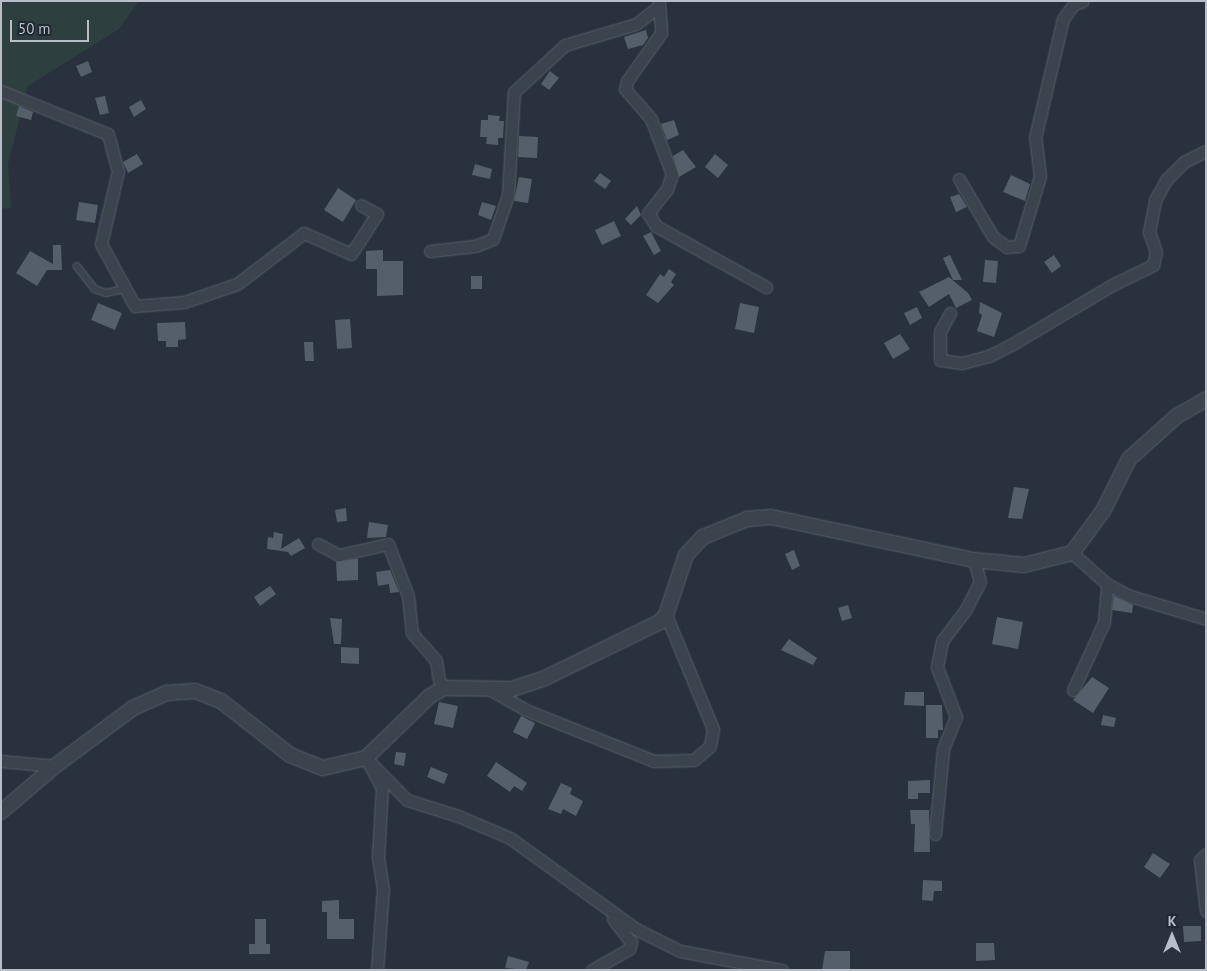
<!DOCTYPE html>
<html>
<head>
<meta charset="utf-8">
<style>
  body { margin:0 }
  #map { position:relative; width:1207px; height:971px; overflow:hidden; background:#28313c; font-family:"PT Sans",sans-serif }
  div>[style] { position:absolute }
  [style*='--x'] { left:calc(var(--x)*1px); top:calc(var(--y)*1px); width:calc(var(--w)*1px); rotate:calc(var(--a)*1deg) }
  .green>* { inset:0; background:#2d3f3f }
  .building>* { inset:0; background:#555f6b }
  .roads { filter:drop-shadow(0 0 1px #59616a) drop-shadow(0 0 1px #59616a) }
  .service>* { height:5.5px; margin:-2.75px; padding:0 2.75px; transform-origin:2.75px; border-radius:2.75px; background:#3b434c }
  .minor>* { height:11px; margin:-5.5px; padding:0 5.5px; transform-origin:5.5px; border-radius:5.5px; background:#3b434c }
  .tertiary>* { height:14px; margin:-7px; padding:0 7px; transform-origin:7px; border-radius:7px; background:#3b434c }
  span { translate:-50% -50%; white-space:nowrap; text-align:center; line-height:1.15; -webkit-text-stroke:4px #202831; paint-order:stroke }
  .frame { position:absolute; inset:0; border:2px solid #b7bec7; pointer-events:none }
  .north { position:absolute; left:1147px; top:911px; width:50px; height:50px; -webkit-text-stroke:4px #202831; paint-order:stroke; rotate:0deg; font-size:14px; font-weight:700; line-height:20px; text-align:center; color:#b7bec7 }
  .north::after { content:''; display:block; margin:auto; width:18px; height:22px; background:#b7bec7; clip-path:polygon(50% 0,100% 100%,50% 72%,0 100%) }
  .scale { position:absolute; left:10px; top:20px; width:79px; height:22px; box-sizing:border-box; border:2px solid #b7bec7; border-top:0; padding-left:6px; font-size:15px; line-height:18px; white-space:nowrap; color:#b7bec7; -webkit-text-stroke:4px #202831; paint-order:stroke }
</style>
</head>
<body>
<div id="map">
  <div class="green">
    <div style="clip-path:polygon(1px 1px,139px 1px,119px 29px,28px 86px,8px 164px,11px 208px,1px 209px)"></div>
  </div>
  <div class="building">
    <div style="clip-path:polygon(646px 30px,648px 38px,643px 45px,628px 49px,624px 37px)"></div>
    <div style="clip-path:polygon(88px 61px,92px 72px,81px 77px,76px 66px)"></div>
    <div style="clip-path:polygon(550px 71px,559px 78px,549px 90px,541px 84px)"></div>
    <div style="clip-path:polygon(105px 96px,109px 113px,100px 115px,95px 98px)"></div>
    <div style="clip-path:polygon(141px 100px,146px 109px,134px 117px,129px 107px)"></div>
    <div style="clip-path:polygon(19px 106px,33px 112px,31px 120px,16px 116px)"></div>
    <div style="clip-path:polygon(488px 115px,500px 116px,499px 121px,504px 121px,503px 138px,498px 138px,498px 145px,486px 144px,487px 137px,480px 137px,481px 120px,488px 120px)"></div>
    <div style="clip-path:polygon(674px 120px,679px 135px,667px 140px,661px 124px)"></div>
    <div style="clip-path:polygon(519px 136px,538px 137px,537px 158px,518px 157px)"></div>
    <div style="clip-path:polygon(683px 150px,696px 167px,679px 177px,673px 156px)"></div>
    <div style="clip-path:polygon(137px 154px,143px 164px,128px 173px,123px 162px)"></div>
    <div style="clip-path:polygon(715px 154px,728px 165px,718px 178px,705px 167px)"></div>
    <div style="clip-path:polygon(475px 164px,492px 169px,490px 179px,472px 175px)"></div>
    <div style="clip-path:polygon(600px 173px,611px 181px,605px 189px,594px 181px)"></div>
    <div style="clip-path:polygon(1011px 175px,1030px 184px,1025px 201px,1003px 192px)"></div>
    <div style="clip-path:polygon(519px 177px,532px 179px,528px 203px,514px 201px)"></div>
    <div style="clip-path:polygon(338px 188px,356px 200px,343px 222px,324px 210px)"></div>
    <div style="clip-path:polygon(959px 194px,967px 207px,956px 212px,950px 197px)"></div>
    <div style="clip-path:polygon(79px 202px,98px 205px,95px 223px,76px 220px)"></div>
    <div style="clip-path:polygon(482px 202px,496px 206px,491px 220px,478px 215px)"></div>
    <div style="clip-path:polygon(637px 206px,641px 215px,631px 225px,625px 219px)"></div>
    <div style="clip-path:polygon(614px 221px,621px 236px,602px 245px,595px 230px)"></div>
    <div style="clip-path:polygon(651px 232px,661px 251px,654px 255px,643px 236px)"></div>
    <div style="clip-path:polygon(53px 245px,61px 245px,62px 270px,47px 270px,37px 286px,16px 273px,30px 251px,53px 264px)"></div>
    <div style="clip-path:polygon(383px 250px,383px 261px,403px 261px,403px 295px,377px 296px,377px 269px,366px 269px,366px 251px)"></div>
    <div style="clip-path:polygon(950px 255px,962px 280px,953px 280px,943px 258px)"></div>
    <div style="clip-path:polygon(1054px 255px,1061px 266px,1052px 273px,1044px 262px)"></div>
    <div style="clip-path:polygon(985px 260px,998px 261px,996px 283px,983px 282px)"></div>
    <div style="clip-path:polygon(669px 269px,676px 274px,671px 282px,674px 285px,658px 303px,646px 295px,660px 274px,664px 277px)"></div>
    <div style="clip-path:polygon(471px 276px,482px 276px,482px 289px,471px 289px)"></div>
    <div style="clip-path:polygon(949px 277px,968px 293px,972px 300px,956px 308px,949px 294px,929px 307px,919px 292px)"></div>
    <div style="clip-path:polygon(980px 302px,1002px 313px,994px 337px,977px 331px,982px 315px,979px 313px)"></div>
    <div style="clip-path:polygon(98px 303px,122px 313px,115px 330px,91px 320px)"></div>
    <div style="clip-path:polygon(740px 303px,759px 307px,754px 333px,735px 329px)"></div>
    <div style="clip-path:polygon(917px 307px,922px 318px,910px 325px,904px 313px)"></div>
    <div style="clip-path:polygon(350px 319px,352px 348px,337px 349px,335px 320px)"></div>
    <div style="clip-path:polygon(185px 322px,186px 339px,178px 340px,178px 347px,166px 347px,166px 341px,158px 341px,157px 323px)"></div>
    <div style="clip-path:polygon(900px 334px,910px 349px,893px 359px,884px 343px)"></div>
    <div style="clip-path:polygon(304px 342px,313px 342px,314px 361px,305px 361px)"></div>
    <div style="clip-path:polygon(1014px 487px,1029px 489px,1022px 519px,1008px 518px)"></div>
    <div style="clip-path:polygon(346px 508px,347px 521px,337px 522px,335px 510px)"></div>
    <div style="clip-path:polygon(369px 522px,388px 525px,386px 537px,367px 538px)"></div>
    <div style="clip-path:polygon(274px 532px,283px 534px,281px 549px,299px 538px,305px 548px,291px 556px,288px 552px,267px 549px,268px 537px,273px 538px)"></div>
    <div style="clip-path:polygon(794px 550px,800px 566px,792px 570px,785px 554px)"></div>
    <div style="clip-path:polygon(354px 559px,358px 559px,358px 580px,337px 581px,336px 562px)"></div>
    <div style="clip-path:polygon(390px 570px,399px 592px,390px 593px,389px 584px,378px 586px,376px 572px)"></div>
    <div style="clip-path:polygon(270px 586px,276px 594px,260px 606px,254px 597px)"></div>
    <div style="clip-path:polygon(1114px 596px,1133px 605px,1132px 613px,1112px 610px)"></div>
    <div style="clip-path:polygon(848px 605px,852px 618px,842px 621px,838px 608px)"></div>
    <div style="clip-path:polygon(997px 617px,1023px 622px,1018px 649px,992px 644px)"></div>
    <div style="clip-path:polygon(330px 618px,342px 619px,341px 644px,334px 644px)"></div>
    <div style="clip-path:polygon(789px 639px,817px 658px,813px 665px,781px 650px)"></div>
    <div style="clip-path:polygon(341px 647px,359px 648px,359px 664px,341px 663px)"></div>
    <div style="clip-path:polygon(1092px 677px,1109px 688px,1093px 713px,1073px 700px)"></div>
    <div style="clip-path:polygon(905px 692px,924px 692px,924px 706px,904px 705px)"></div>
    <div style="clip-path:polygon(439px 702px,458px 706px,453px 728px,434px 724px)"></div>
    <div style="clip-path:polygon(926px 705px,942px 705px,943px 730px,938px 730px,938px 738px,926px 738px)"></div>
    <div style="clip-path:polygon(1103px 715px,1116px 718px,1114px 727px,1101px 725px)"></div>
    <div style="clip-path:polygon(521px 716px,535px 723px,527px 739px,513px 732px)"></div>
    <div style="clip-path:polygon(396px 752px,406px 753px,404px 766px,394px 764px)"></div>
    <div style="clip-path:polygon(496px 762px,527px 783px,522px 791px,514px 786px,510px 792px,487px 776px)"></div>
    <div style="clip-path:polygon(431px 767px,448px 774px,444px 784px,427px 777px)"></div>
    <div style="clip-path:polygon(930px 780px,930px 793px,918px 793px,918px 799px,908px 799px,908px 781px)"></div>
    <div style="clip-path:polygon(561px 783px,572px 788px,570px 794px,583px 801px,576px 816px,563px 809px,561px 814px,548px 809px)"></div>
    <div style="clip-path:polygon(910px 810px,929px 810px,930px 852px,914px 852px,915px 824px,911px 824px)"></div>
    <div style="clip-path:polygon(1153px 853px,1170px 864px,1160px 878px,1144px 867px)"></div>
    <div style="clip-path:polygon(923px 880px,942px 881px,942px 891px,934px 891px,933px 901px,922px 900px)"></div>
    <div style="clip-path:polygon(339px 900px,339px 919px,354px 919px,354px 939px,327px 939px,327px 912px,322px 912px,322px 901px)"></div>
    <div style="clip-path:polygon(255px 919px,266px 919px,266px 944px,270px 944px,270px 954px,249px 954px,249px 944px,255px 944px)"></div>
    <div style="clip-path:polygon(1183px 926px,1201px 926px,1201px 941px,1184px 942px)"></div>
    <div style="clip-path:polygon(976px 943px,994px 943px,995px 960px,976px 961px)"></div>
    <div style="clip-path:polygon(825px 951px,850px 951px,850px 970px,822px 970px)"></div>
    <div style="clip-path:polygon(508px 956px,529px 962px,526px 970px,505px 968px)"></div>
  </div>
  <div class="roads">
    <div class="service">
      <div style="--x:77;--y:266;--w:29;--a:52"></div>
      <div style="--x:95;--y:289;--w:12;--a:20"></div>
      <div style="--x:106;--y:293;--w:19;--a:-12"></div>
    </div>
    <div class="minor">
      <div style="--x:659;--y:1;--w:32;--a:86"></div>
      <div style="--x:661;--y:33;--w:59;--a:125.3"></div>
      <div style="--x:627;--y:81;--w:8;--a:104"></div>
      <div style="--x:625;--y:89;--w:40;--a:49"></div>
      <div style="--x:651;--y:119;--w:59;--a:69.1"></div>
      <div style="--x:672;--y:174;--w:16;--a:108"></div>
      <div style="--x:667;--y:189;--w:31;--a:128"></div>
      <div style="--x:648;--y:213;--w:15;--a:58"></div>
      <div style="--x:656;--y:226;--w:126;--a:29"></div>
      <div style="--x:1;--y:91;--w:115;--a:21.9"></div>
      <div style="--x:108;--y:134;--w:38;--a:75"></div>
      <div style="--x:118;--y:171;--w:75;--a:103.1"></div>
      <div style="--x:101;--y:244;--w:71;--a:61.3"></div>
      <div style="--x:135;--y:306;--w:49;--a:-4.7"></div>
      <div style="--x:184;--y:302;--w:56;--a:-18.8"></div>
      <div style="--x:237;--y:284;--w:84;--a:-37.3"></div>
      <div style="--x:304;--y:233;--w:51;--a:24.1"></div>
      <div style="--x:351;--y:254;--w:48;--a:-57"></div>
      <div style="--x:377;--y:214;--w:18;--a:-151"></div>
      <div style="--x:959;--y:179;--w:67;--a:59.6"></div>
      <div style="--x:993;--y:237;--w:17;--a:36"></div>
      <div style="--x:1007;--y:247;--w:12;--a:-5"></div>
      <div style="--x:1019;--y:246;--w:73;--a:-73.3"></div>
      <div style="--x:1040;--y:176;--w:38;--a:-97"></div>
      <div style="--x:1035;--y:138;--w:122;--a:-76.8"></div>
      <div style="--x:1063;--y:19;--w:19;--a:-54"></div>
      <div style="--x:1074;--y:4;--w:9;--a:-18"></div>
      <div style="--x:430;--y:251;--w:45;--a:-6.3"></div>
      <div style="--x:475;--y:246;--w:19;--a:-21"></div>
      <div style="--x:493;--y:239;--w:46;--a:-71.2"></div>
      <div style="--x:508;--y:195;--w:103;--a:-86.7"></div>
      <div style="--x:514;--y:92;--w:69;--a:-42.7"></div>
      <div style="--x:565;--y:45;--w:74;--a:-16.5"></div>
      <div style="--x:636;--y:24;--w:29;--a:-38"></div>
      <div style="--x:950;--y:313;--w:21;--a:118"></div>
      <div style="--x:940;--y:332;--w:28;--a:90"></div>
      <div style="--x:940;--y:360;--w:22;--a:8"></div>
      <div style="--x:962;--y:363;--w:28;--a:-15"></div>
      <div style="--x:989;--y:356;--w:25;--a:-27"></div>
      <div style="--x:1011;--y:345;--w:117;--a:-30.7"></div>
      <div style="--x:1112;--y:285;--w:46;--a:-26"></div>
      <div style="--x:1153;--y:265;--w:13;--a:-77"></div>
      <div style="--x:1156;--y:252;--w:21;--a:-109"></div>
      <div style="--x:1149;--y:232;--w:33;--a:-79"></div>
      <div style="--x:1155;--y:200;--w:23;--a:-61"></div>
      <div style="--x:1166;--y:180;--w:25;--a:-45"></div>
      <div style="--x:1184;--y:162;--w:25;--a:-27"></div>
      <div style="--x:318;--y:544;--w:24;--a:28"></div>
      <div style="--x:339;--y:555;--w:50;--a:-12.7"></div>
      <div style="--x:388;--y:544;--w:56;--a:69"></div>
      <div style="--x:408;--y:596;--w:37;--a:84"></div>
      <div style="--x:412;--y:633;--w:37;--a:49"></div>
      <div style="--x:436;--y:661;--w:19;--a:81"></div>
      <div style="--x:439;--y:680;--w:9;--a:58"></div>
      <div style="--x:1072;--y:553;--w:47;--a:41.5"></div>
      <div style="--x:1107;--y:584;--w:26;--a:28"></div>
      <div style="--x:1130;--y:596;--w:79;--a:16.8"></div>
      <div style="--x:491;--y:690;--w:40;--a:29.7"></div>
      <div style="--x:526;--y:710;--w:138;--a:21.7"></div>
      <div style="--x:654;--y:761;--w:40;--a:-1.4"></div>
      <div style="--x:694;--y:760;--w:21;--a:-41"></div>
      <div style="--x:710;--y:746;--w:17;--a:-80"></div>
      <div style="--x:713;--y:729;--w:123;--a:-112.4"></div>
      <div style="--x:1073;--y:690;--w:75;--a:-65.5"></div>
      <div style="--x:1104;--y:622;--w:38;--a:-85"></div>
      <div style="--x:1;--y:761;--w:54;--a:5.3"></div>
      <div style="--x:935;--y:834;--w:85;--a:-84.6"></div>
      <div style="--x:943;--y:749;--w:35;--a:-68"></div>
      <div style="--x:956;--y:717;--w:53;--a:-110.8"></div>
      <div style="--x:937;--y:667;--w:26;--a:-79"></div>
      <div style="--x:942;--y:641;--w:40;--a:-53"></div>
      <div style="--x:966;--y:609;--w:30;--a:-63"></div>
      <div style="--x:980;--y:582;--w:23;--a:-105"></div>
      <div style="--x:1206;--y:854;--w:8;--a:135"></div>
      <div style="--x:1200;--y:860;--w:51;--a:83.3"></div>
      <div style="--x:377;--y:970;--w:81;--a:-85.8"></div>
      <div style="--x:383;--y:889;--w:32;--a:-99"></div>
      <div style="--x:378;--y:857;--w:69;--a:-86.7"></div>
      <div style="--x:382;--y:788;--w:34;--a:-118"></div>
      <div style="--x:366;--y:758;--w:59;--a:45.7"></div>
      <div style="--x:407;--y:800;--w:53;--a:17.4"></div>
      <div style="--x:458;--y:816;--w:56;--a:22.9"></div>
      <div style="--x:510;--y:838;--w:155;--a:35.8"></div>
      <div style="--x:636;--y:929;--w:49;--a:26.6"></div>
      <div style="--x:680;--y:951;--w:104;--a:10.6"></div>
      <div style="--x:592;--y:970;--w:43;--a:-29.6"></div>
      <div style="--x:629;--y:949;--w:7;--a:-74"></div>
      <div style="--x:631;--y:942;--w:29;--a:-128"></div>
    </div>
    <div class="tertiary">
      <div style="--x:1;--y:812;--w:71;--a:-40.4"></div>
      <div style="--x:55;--y:766;--w:97;--a:-36.6"></div>
      <div style="--x:133;--y:708;--w:36;--a:-24"></div>
      <div style="--x:166;--y:693;--w:29;--a:-4"></div>
      <div style="--x:195;--y:691;--w:28;--a:21"></div>
      <div style="--x:221;--y:701;--w:88;--a:38"></div>
      <div style="--x:290;--y:755;--w:35;--a:22"></div>
      <div style="--x:323;--y:768;--w:44;--a:-13.1"></div>
      <div style="--x:366;--y:758;--w:89;--a:-44.1"></div>
      <div style="--x:430;--y:696;--w:16;--a:-30"></div>
      <div style="--x:444;--y:688;--w:68;--a:0.8"></div>
      <div style="--x:512;--y:689;--w:35;--a:-18"></div>
      <div style="--x:545;--y:678;--w:128;--a:-26"></div>
      <div style="--x:660;--y:622;--w:9;--a:-49"></div>
      <div style="--x:666;--y:615;--w:63;--a:-71.6"></div>
      <div style="--x:686;--y:555;--w:25;--a:-47"></div>
      <div style="--x:703;--y:537;--w:48;--a:-22.2"></div>
      <div style="--x:747;--y:519;--w:24;--a:-5"></div>
      <div style="--x:771;--y:517;--w:208;--a:12"></div>
      <div style="--x:974;--y:560;--w:50;--a:5.7"></div>
      <div style="--x:1024;--y:565;--w:49;--a:-14"></div>
      <div style="--x:1072;--y:553;--w:52;--a:-53.6"></div>
      <div style="--x:1103;--y:511;--w:58;--a:-63.4"></div>
      <div style="--x:1129;--y:459;--w:64;--a:-41.9"></div>
      <div style="--x:1177;--y:416;--w:34;--a:-30"></div>
    </div>
  </div>
  <div class="frame"></div>
  <div class="north">K</div>
  <div class="scale">50 m</div>
</div>
</body>
</html>
